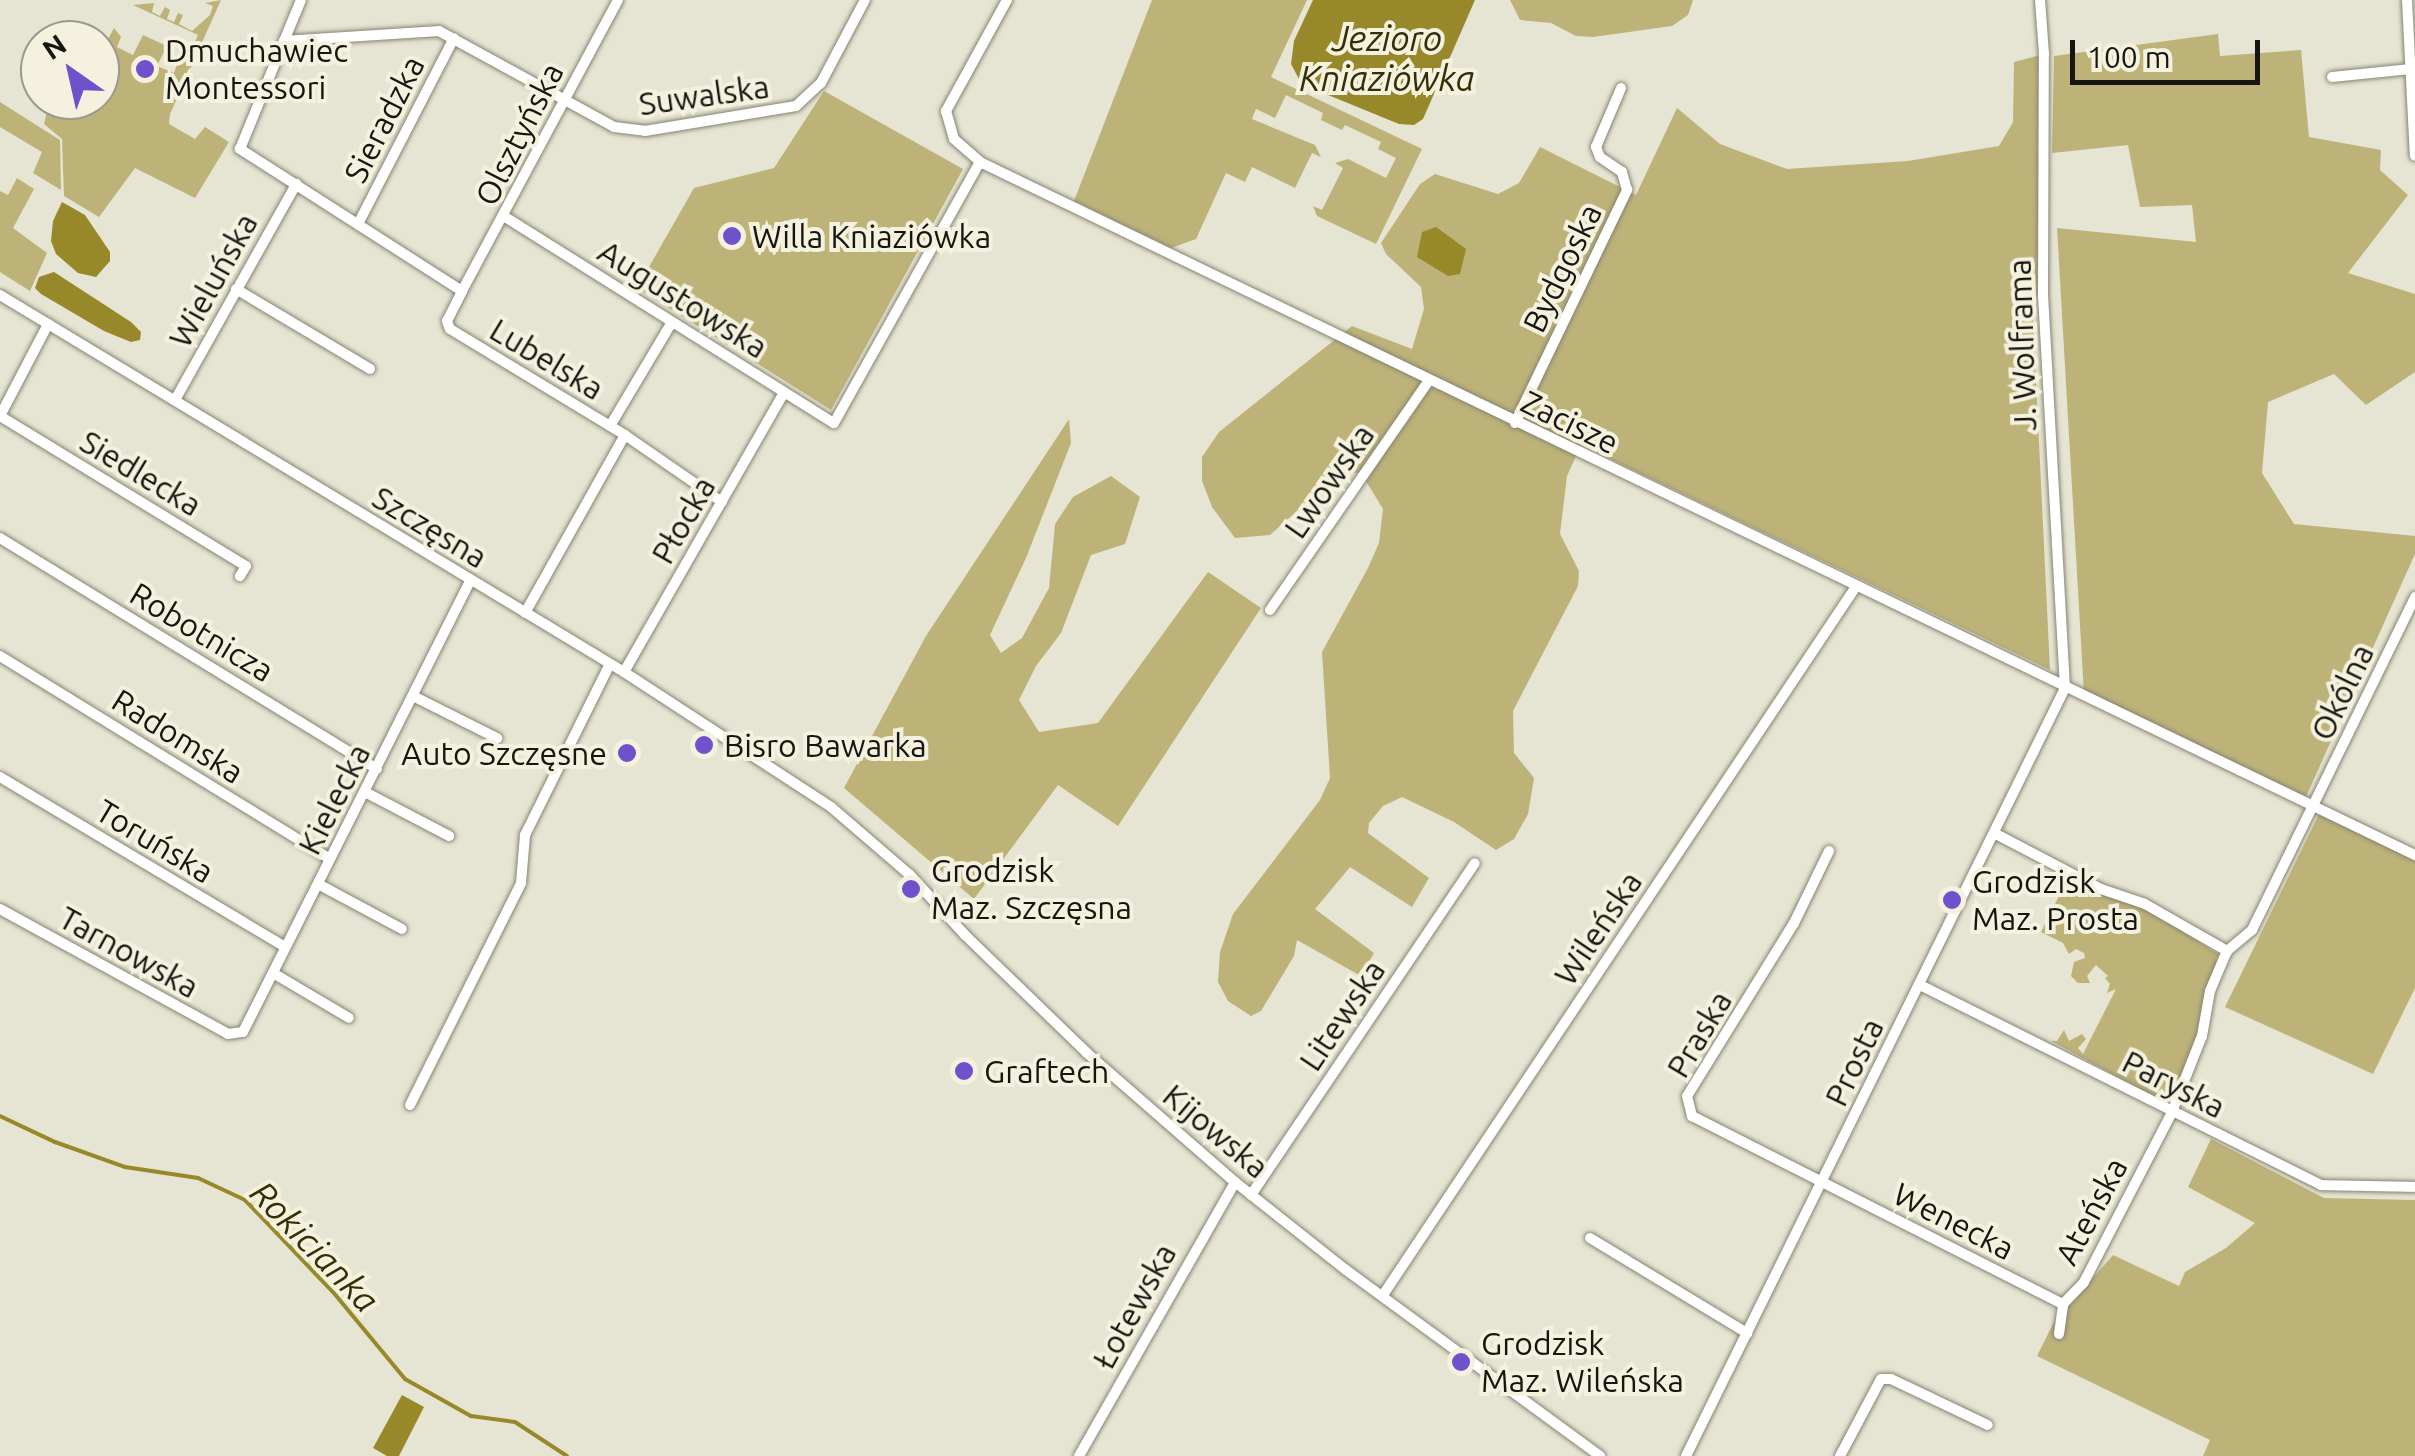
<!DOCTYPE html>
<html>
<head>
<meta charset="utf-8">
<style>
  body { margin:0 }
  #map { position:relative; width:2415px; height:1456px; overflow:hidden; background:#e6e4d2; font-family:Ubuntu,sans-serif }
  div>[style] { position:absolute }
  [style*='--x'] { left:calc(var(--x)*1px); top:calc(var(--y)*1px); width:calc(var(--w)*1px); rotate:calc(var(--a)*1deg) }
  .green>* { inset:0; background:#bdb379 }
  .water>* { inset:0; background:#97882a }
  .stream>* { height:4px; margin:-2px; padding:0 2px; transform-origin:2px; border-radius:2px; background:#97882a }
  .roads { filter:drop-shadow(0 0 2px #868474) drop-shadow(0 0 2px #868474) }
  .street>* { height:10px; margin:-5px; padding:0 5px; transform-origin:5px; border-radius:5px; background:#fff }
  .dots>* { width:28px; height:28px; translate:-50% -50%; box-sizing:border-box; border:5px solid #f4f1df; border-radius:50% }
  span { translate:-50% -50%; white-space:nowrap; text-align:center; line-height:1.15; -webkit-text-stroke:8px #f4f1df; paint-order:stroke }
  .poi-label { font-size:32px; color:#16150f }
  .left { translate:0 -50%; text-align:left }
  .right { translate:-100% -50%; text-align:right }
  .street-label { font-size:32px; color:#16150f }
  .water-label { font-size:35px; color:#352f06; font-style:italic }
  .north { position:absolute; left:20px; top:20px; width:100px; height:100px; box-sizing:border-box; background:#f4f1df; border:2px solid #9b998c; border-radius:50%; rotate:326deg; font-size:28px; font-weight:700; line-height:40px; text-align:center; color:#16150f }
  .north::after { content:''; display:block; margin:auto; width:35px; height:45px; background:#6e51cb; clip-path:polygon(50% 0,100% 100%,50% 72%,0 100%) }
  .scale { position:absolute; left:2070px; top:40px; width:190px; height:45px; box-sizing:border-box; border:5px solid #16150f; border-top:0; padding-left:12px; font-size:30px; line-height:35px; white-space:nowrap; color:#16150f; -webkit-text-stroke:8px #f4f1df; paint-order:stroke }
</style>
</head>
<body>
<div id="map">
  <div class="green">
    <div style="clip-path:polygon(221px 0,170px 114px,169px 124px,195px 139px,205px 127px,229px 142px,195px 198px,135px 168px,99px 217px,64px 196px,62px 139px,44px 124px,50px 100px,100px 100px,100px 54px,114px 28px,121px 37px,117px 47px,133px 55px,143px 35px,167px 46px,157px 66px,174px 73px,183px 46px,191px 50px,198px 35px,133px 5px,154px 3px,152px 12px,160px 16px,165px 7px,170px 10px,167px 19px,174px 22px,178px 13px,183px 15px,179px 24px,192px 31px,210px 15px,213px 6px,205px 3px)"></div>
    <div style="clip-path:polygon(1152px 0,1307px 0,1271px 77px,1422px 149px,1376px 244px,1317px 216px,1313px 206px,1322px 210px,1343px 168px,1335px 163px,1348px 159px,1386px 178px,1396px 158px,1378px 149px,1381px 142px,1345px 125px,1342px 130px,1321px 120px,1323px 113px,1286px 95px,1275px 118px,1256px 109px,1252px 119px,1315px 145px,1321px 157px,1312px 153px,1295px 188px,1252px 167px,1245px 182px,1226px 173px,1196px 239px,1171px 248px,1074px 201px)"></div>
    <div style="clip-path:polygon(1510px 0,1693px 0,1688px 15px,1672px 26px,1593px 37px,1576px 36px,1551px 23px,1520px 20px)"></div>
    <div style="clip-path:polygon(2218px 34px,2220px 56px,2301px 50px,2309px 137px,2381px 150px,2380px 170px,2408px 195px,2348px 273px,2415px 294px,2415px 372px,2366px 405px,2334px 374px,2268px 402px,2262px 473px,2294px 524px,2415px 536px,2415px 554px,2305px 799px,2084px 694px,2057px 228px,2196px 242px,2192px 205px,2140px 207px,2128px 145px,2052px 153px,2054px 56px)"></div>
    <div style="clip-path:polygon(2044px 54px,2043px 296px,2032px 297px,2050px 670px,1581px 445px,1567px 476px,1560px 534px,1579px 571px,1578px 586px,1513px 711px,1514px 753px,1534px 778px,1528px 814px,1514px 839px,1496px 850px,1454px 822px,1402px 797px,1383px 806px,1369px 823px,1368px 833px,1429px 878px,1412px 907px,1350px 867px,1315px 909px,1374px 953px,1361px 976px,1297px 940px,1294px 956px,1261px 1011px,1251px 1016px,1228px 1001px,1218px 982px,1220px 952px,1233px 914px,1320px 800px,1330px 778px,1322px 652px,1368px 568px,1379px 543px,1383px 509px,1361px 473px,1341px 472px,1270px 535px,1235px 538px,1212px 507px,1202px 481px,1202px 457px,1219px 432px,1352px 326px,1412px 349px,1424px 309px,1421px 287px,1386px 254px,1381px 243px,1420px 184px,1435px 174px,1498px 194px,1519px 183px,1540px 147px,1636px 195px,1677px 108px,1720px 144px,1787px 169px,1908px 161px,1999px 146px,2013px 122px,2014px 62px)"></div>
    <div style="clip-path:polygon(824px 91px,963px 169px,831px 410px,637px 288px,694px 188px,774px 168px)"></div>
    <div style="clip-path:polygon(0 102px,60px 140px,61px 190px,33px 173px,42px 152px,0 127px)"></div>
    <div style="clip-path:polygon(17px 178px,34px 189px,13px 228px,47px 253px,30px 291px,0 272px,0 191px,8px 195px)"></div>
    <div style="clip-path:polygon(1069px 419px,1071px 443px,1026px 558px,990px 635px,1001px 653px,1022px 638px,1049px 588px,1055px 524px,1073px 497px,1111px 476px,1140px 497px,1125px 544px,1091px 555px,1061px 633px,1036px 666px,1019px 700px,1039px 732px,1098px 723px,1208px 572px,1261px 608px,1118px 826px,1058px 785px,974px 899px,844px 788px,926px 636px)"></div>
    <div style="clip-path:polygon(2319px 814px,2415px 858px,2415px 988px,2373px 1074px,2225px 1007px)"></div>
    <div style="clip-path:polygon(2069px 876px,2154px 913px,2218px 954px,2204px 1019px,2179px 1095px,2170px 1099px,2159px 1099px,2051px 1041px,2057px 1041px,2064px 1030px,2069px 1041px,2082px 1034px,2086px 1039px,2078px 1048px,2083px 1054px,2116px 989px,2107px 993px,2110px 984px,2105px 978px,2108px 976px,2096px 965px,2087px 976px,2090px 983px,2078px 983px,2071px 976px,2074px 962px,2085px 958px,2084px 953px,2076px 949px,2069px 954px,2063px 943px,2041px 932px)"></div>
    <div style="clip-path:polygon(2211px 1139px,2324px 1198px,2415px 1200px,2415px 1456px,2203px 1456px,2210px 1440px,2037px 1356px,2053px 1324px,2113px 1255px,2179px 1286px,2185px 1272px,2226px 1248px,2255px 1223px,2188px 1187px)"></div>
  </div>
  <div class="water">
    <div style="clip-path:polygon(1313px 0,1475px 0,1423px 119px,1414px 125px,1399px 124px,1311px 88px,1299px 79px,1291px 64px,1294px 41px)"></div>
    <div style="clip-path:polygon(62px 202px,85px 215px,110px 252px,110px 261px,96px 277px,78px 273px,56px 254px,51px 241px,53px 221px)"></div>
    <div style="clip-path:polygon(1436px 227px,1466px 249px,1460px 274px,1448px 276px,1417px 257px,1422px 232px)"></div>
    <div style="clip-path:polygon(54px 272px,131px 322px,141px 332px,140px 340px,131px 342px,104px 331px,41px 294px,35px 288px,39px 277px)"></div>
    <div style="clip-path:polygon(402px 1395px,424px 1407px,399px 1456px,387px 1456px,373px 1448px)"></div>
  </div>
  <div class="stream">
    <div style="--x:0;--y:1116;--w:61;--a:25.3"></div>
    <div style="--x:55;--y:1142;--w:74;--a:19.7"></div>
    <div style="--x:125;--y:1167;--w:74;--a:8.6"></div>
    <div style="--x:198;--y:1178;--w:52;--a:25.1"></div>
    <div style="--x:245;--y:1200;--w:127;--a:46.3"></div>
    <div style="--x:333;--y:1292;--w:113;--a:50.4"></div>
    <div style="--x:405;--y:1379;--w:76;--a:29.3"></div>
    <div style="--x:471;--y:1416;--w:44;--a:7.8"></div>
    <div style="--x:515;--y:1422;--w:62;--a:33.2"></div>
  </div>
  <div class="roads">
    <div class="street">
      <div style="--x:1007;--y:0;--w:127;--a:118.8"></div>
      <div style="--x:946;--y:111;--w:29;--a:74"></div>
      <div style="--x:954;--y:139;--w:35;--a:41"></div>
      <div style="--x:980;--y:162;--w:1594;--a:25.78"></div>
      <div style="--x:2407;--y:0;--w:156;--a:87.1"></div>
      <div style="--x:284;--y:41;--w:44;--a:-67.5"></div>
      <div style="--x:2332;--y:77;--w:79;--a:-5.8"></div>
      <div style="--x:505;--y:217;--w:388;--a:32.1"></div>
      <div style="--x:834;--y:423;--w:299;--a:-60.8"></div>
      <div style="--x:358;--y:224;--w:209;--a:-62.7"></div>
      <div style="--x:236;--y:289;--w:156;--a:30.8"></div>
      <div style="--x:462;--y:291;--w:330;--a:-61.8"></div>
      <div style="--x:0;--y:295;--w:729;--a:31.14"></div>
      <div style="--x:624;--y:672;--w:247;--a:33.1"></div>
      <div style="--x:831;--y:807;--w:103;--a:40.7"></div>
      <div style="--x:909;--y:874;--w:83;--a:47.4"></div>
      <div style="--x:965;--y:935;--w:170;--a:44"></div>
      <div style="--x:1087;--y:1053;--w:196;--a:41.1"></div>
      <div style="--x:1235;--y:1182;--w:142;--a:38.4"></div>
      <div style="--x:1346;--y:1270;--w:315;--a:36.2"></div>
      <div style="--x:175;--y:400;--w:248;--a:-60.7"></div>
      <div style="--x:0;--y:416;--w:288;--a:31.4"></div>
      <div style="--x:246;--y:566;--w:12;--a:121"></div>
      <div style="--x:0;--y:416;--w:104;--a:-62.4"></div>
      <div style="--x:1515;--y:423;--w:259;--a:-64.3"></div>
      <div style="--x:1627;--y:190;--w:19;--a:-106"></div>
      <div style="--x:1622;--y:172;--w:27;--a:-146"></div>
      <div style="--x:1600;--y:157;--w:11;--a:-112"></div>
      <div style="--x:1596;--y:147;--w:64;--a:-67"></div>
      <div style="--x:610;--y:426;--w:121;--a:-59.2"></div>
      <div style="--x:722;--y:502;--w:118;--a:-145.4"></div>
      <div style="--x:625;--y:435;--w:205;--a:-148.8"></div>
      <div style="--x:450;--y:329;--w:9;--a:-111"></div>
      <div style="--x:447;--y:321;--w:34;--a:-63"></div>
      <div style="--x:462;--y:291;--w:264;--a:-147.4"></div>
      <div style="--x:240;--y:149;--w:117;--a:-67.8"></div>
      <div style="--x:284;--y:41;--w:155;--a:-3.7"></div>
      <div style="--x:439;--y:31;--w:200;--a:28.7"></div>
      <div style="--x:614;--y:127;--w:31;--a:7"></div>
      <div style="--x:645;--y:131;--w:153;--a:-9.4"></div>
      <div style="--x:796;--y:106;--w:34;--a:-43"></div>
      <div style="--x:821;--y:83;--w:94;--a:-62.1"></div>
      <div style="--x:0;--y:538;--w:442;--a:31.5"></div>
      <div style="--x:1270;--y:610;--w:280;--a:-55.3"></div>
      <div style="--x:525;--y:613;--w:204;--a:-60.7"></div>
      <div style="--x:0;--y:656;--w:387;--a:31.6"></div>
      <div style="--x:624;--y:672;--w:322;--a:-60.2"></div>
      <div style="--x:415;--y:697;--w:92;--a:26.6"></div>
      <div style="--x:0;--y:777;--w:332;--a:30.8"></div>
      <div style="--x:365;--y:792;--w:95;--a:27.6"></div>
      <div style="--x:1994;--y:833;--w:121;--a:27.6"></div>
      <div style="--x:2101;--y:889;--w:46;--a:18.8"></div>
      <div style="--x:2145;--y:904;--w:95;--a:29.8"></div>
      <div style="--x:1829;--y:851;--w:80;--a:115.9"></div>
      <div style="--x:1794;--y:923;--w:203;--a:121.7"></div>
      <div style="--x:1687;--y:1096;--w:21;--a:76"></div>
      <div style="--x:1692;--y:1116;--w:416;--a:26.9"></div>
      <div style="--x:318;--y:884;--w:95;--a:28.2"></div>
      <div style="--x:0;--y:909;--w:260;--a:28.7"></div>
      <div style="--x:228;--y:1034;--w:15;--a:-8"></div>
      <div style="--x:243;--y:1032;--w:505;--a:-63.28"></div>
      <div style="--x:273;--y:973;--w:88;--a:30.6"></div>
      <div style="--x:1920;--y:985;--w:448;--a:26.5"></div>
      <div style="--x:2321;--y:1185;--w:94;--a:1.2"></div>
      <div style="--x:410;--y:1105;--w:248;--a:-63.4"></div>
      <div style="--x:521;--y:883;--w:48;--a:-85.2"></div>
      <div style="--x:525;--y:835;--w:191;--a:-63.6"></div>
      <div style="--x:1251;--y:1195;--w:400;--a:-56"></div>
      <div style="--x:1590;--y:1238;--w:184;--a:31.2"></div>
      <div style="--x:1383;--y:1295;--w:850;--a:-56.27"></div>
      <div style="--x:2059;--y:1334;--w:30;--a:-82"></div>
      <div style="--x:2063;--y:1304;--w:30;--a:-46"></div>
      <div style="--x:2084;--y:1282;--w:191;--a:-62.6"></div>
      <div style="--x:2172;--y:1112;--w:82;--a:-68.5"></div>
      <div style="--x:2202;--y:1036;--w:46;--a:-79.9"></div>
      <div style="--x:2210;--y:991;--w:43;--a:-67"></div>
      <div style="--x:2227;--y:951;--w:33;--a:-40"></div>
      <div style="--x:2252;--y:930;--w:371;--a:-63.9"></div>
      <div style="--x:1079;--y:1456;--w:315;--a:-60.3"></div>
      <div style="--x:1686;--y:1456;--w:856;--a:-63.73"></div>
      <div style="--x:2065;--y:688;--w:393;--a:-93.2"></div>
      <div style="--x:2043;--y:296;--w:242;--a:-89.8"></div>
      <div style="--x:2044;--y:54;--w:54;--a:-94.2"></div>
      <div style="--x:1840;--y:1456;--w:87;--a:-62"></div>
      <div style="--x:1881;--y:1379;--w:10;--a:0"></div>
      <div style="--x:1891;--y:1379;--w:107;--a:25.4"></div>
    </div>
  </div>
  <div class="dots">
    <div style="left:145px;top:69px;background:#6e51cb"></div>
    <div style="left:732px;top:236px;background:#6e51cb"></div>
    <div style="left:704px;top:745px;background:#6e51cb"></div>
    <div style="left:627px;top:753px;background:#6e51cb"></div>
    <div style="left:911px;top:889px;background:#6e51cb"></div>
    <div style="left:1952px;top:900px;background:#6e51cb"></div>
    <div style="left:964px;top:1071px;background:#6e51cb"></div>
    <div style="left:1461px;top:1362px;background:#6e51cb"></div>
  </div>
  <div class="poi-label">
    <span class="left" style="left:165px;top:69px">Dmuchawiec<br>Montessori</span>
    <span class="left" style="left:752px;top:236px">Willa Kniaziówka</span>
    <span class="left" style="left:724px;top:745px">Bisro Bawarka</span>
    <span class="right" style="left:607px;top:753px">Auto Szczęsne</span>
    <span class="left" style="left:931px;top:889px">Grodzisk<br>Maz. Szczęsna</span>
    <span class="left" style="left:1972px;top:900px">Grodzisk<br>Maz. Prosta</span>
    <span class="left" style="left:984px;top:1071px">Graftech</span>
    <span class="left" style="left:1481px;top:1362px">Grodzisk<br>Maz. Wileńska</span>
  </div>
  <div class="street-label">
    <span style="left:704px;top:95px;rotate:-8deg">Suwalska</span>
    <span style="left:384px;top:119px;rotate:-63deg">Sieradzka</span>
    <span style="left:519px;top:134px;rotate:-63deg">Olsztyńska</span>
    <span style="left:1562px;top:268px;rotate:-64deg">Bydgoska</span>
    <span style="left:213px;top:280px;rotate:-61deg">Wieluńska</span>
    <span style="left:683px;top:299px;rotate:32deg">Augustowska</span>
    <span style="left:2022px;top:345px;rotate:-92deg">J. Wolframa</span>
    <span style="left:547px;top:359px;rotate:31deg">Lubelska</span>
    <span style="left:1570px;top:422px;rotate:26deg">Zacisze</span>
    <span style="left:141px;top:473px;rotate:31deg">Siedlecka</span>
    <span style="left:1329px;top:481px;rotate:-55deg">Lwowska</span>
    <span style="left:683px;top:520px;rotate:-60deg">Płocka</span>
    <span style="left:430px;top:527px;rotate:31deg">Szczęsna</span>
    <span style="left:202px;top:632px;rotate:31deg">Robotnicza</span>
    <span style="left:2342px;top:692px;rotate:-64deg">Okólna</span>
    <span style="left:178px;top:736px;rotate:32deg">Radomska</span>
    <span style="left:334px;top:799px;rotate:-63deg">Kielecka</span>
    <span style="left:155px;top:841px;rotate:31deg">Toruńska</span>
    <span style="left:1598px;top:928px;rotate:-56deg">Wileńska</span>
    <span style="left:129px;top:952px;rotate:29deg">Tarnowska</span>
    <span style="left:1342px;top:1015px;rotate:-56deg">Litewska</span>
    <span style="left:1699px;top:1034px;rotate:-59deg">Praska</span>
    <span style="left:1854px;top:1062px;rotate:-64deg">Prosta</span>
    <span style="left:2174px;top:1084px;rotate:27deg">Paryska</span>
    <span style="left:1216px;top:1131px;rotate:40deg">Kijowska</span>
    <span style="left:2091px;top:1211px;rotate:-62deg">Ateńska</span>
    <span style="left:1954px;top:1221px;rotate:27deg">Wenecka</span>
    <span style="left:1134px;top:1306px;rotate:-61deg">Łotewska</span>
  </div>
  <div class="water-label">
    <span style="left:1387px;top:58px">Jezioro<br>Kniaziówka</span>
    <span style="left:315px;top:1246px;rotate:46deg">Rokicianka</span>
  </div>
  <div class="north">N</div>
  <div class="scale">100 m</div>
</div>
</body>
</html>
